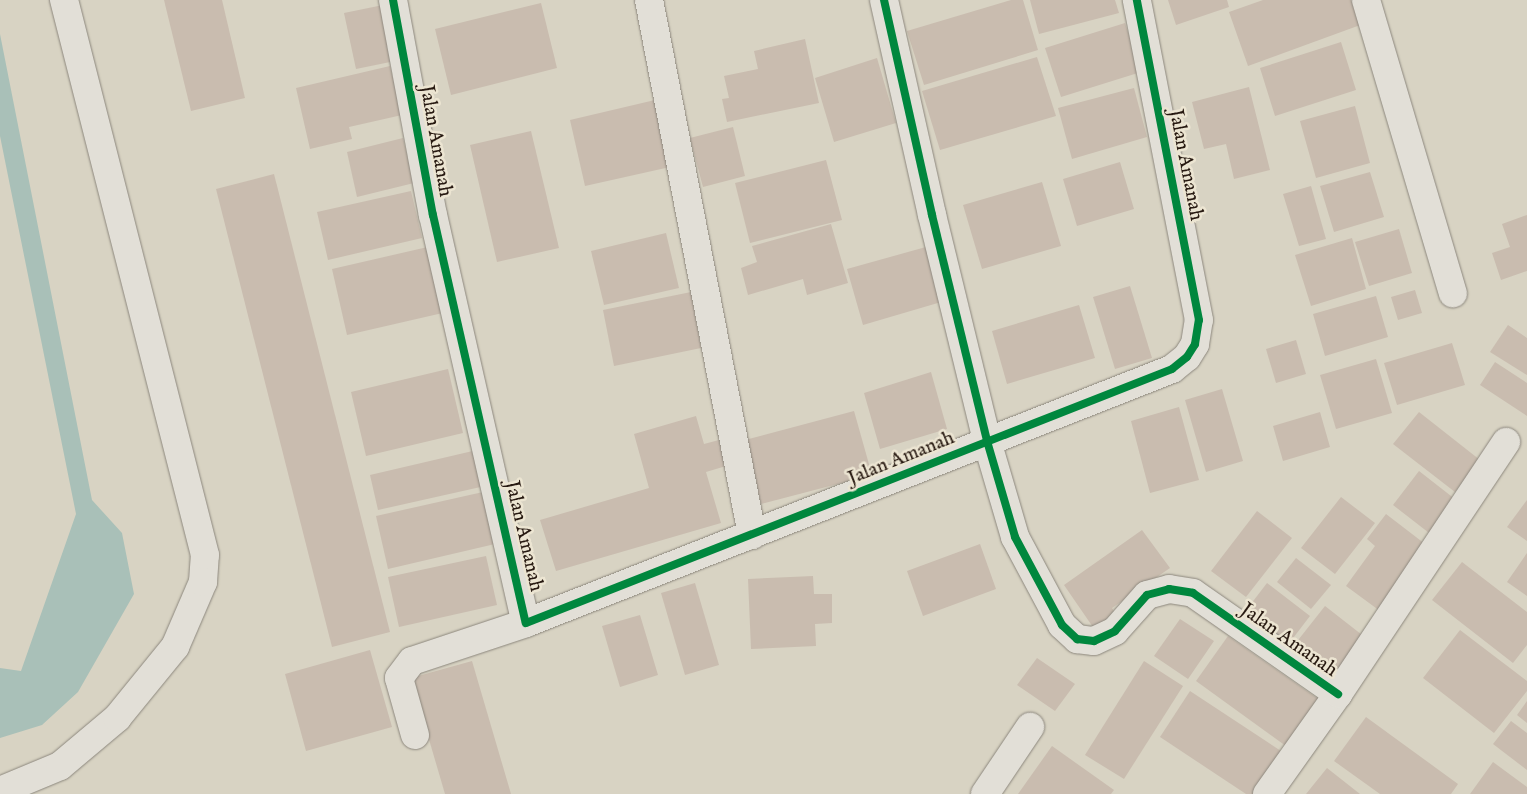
<!DOCTYPE html>
<html>
<head>
<meta charset="utf-8">
<style>
  body { margin:0 }
  #map { position:relative; width:1527px; height:794px; overflow:hidden; background:#d8d3c3; font-family:"IM FELL English",serif }
  div>[style] { position:absolute }
  [style*='--x'] { left:calc(var(--x)*1px); top:calc(var(--y)*1px); width:calc(var(--w)*1px); rotate:calc(var(--a)*1deg) }
  .water>* { inset:0; background:#a9c0b8 }
  .building>* { inset:0; background:#c9bcaf }
  .roads { filter:drop-shadow(0 0 1px #8c877d) drop-shadow(0 0 1px #8c877d) }
  .minor>* { height:28px; margin:-14px; padding:0 14px; transform-origin:14px; border-radius:14px; background:#e2dfd7 }
  .cycleway>* { height:8px; margin:-4px; padding:0 4px; transform-origin:4px; border-radius:4px; background:#00873e }
  span { translate:-50% -50%; white-space:nowrap; text-align:center; line-height:1.15; -webkit-text-stroke:5px #ece5d2; paint-order:stroke }
  .street-label { font-size:20px; color:#271911 }
</style>
</head>
<body>
<div id="map">
  <div class="water">
    <div style="clip-path:polygon(0 34px,92px 500px,122px 533px,134px 594px,78px 692px,42px 725px,0 738px,0 668px,21px 671px,76px 514px,0 136px)"></div>
  </div>
  <div class="building">
    <div style="clip-path:polygon(164px 0,222px 0,245px 98px,191px 111px)"></div>
    <div style="clip-path:polygon(1011px 0,1023px 0,1038px 50px,924px 85px,907px 31px)"></div>
    <div style="clip-path:polygon(1030px 0,1115px 0,1119px 13px,1039px 34px)"></div>
    <div style="clip-path:polygon(1168px 0,1227px 0,1229px 7px,1176px 25px)"></div>
    <div style="clip-path:polygon(1263px 0,1355px 0,1363px 24px,1248px 66px,1229px 12px)"></div>
    <div style="clip-path:polygon(541px 3px,557px 68px,451px 95px,435px 29px)"></div>
    <div style="clip-path:polygon(388px 4px,400px 60px,356px 69px,344px 13px)"></div>
    <div style="clip-path:polygon(1125px 23px,1141px 72px,1061px 97px,1045px 48px)"></div>
    <div style="clip-path:polygon(805px 39px,819px 103px,727px 122px,722px 99px,729px 98px,724px 76px,758px 69px,754px 51px)"></div>
    <div style="clip-path:polygon(1341px 42px,1356px 90px,1275px 116px,1260px 68px)"></div>
    <div style="clip-path:polygon(1037px 57px,1056px 116px,940px 150px,922px 91px)"></div>
    <div style="clip-path:polygon(877px 58px,896px 123px,834px 142px,815px 78px)"></div>
    <div style="clip-path:polygon(390px 66px,402px 115px,349px 127px,352px 139px,310px 149px,296px 88px)"></div>
    <div style="clip-path:polygon(1249px 87px,1270px 170px,1234px 179px,1226px 144px,1204px 149px,1192px 102px)"></div>
    <div style="clip-path:polygon(1134px 88px,1147px 137px,1072px 159px,1058px 108px)"></div>
    <div style="clip-path:polygon(655px 100px,670px 167px,585px 186px,570px 120px)"></div>
    <div style="clip-path:polygon(1355px 106px,1370px 163px,1316px 178px,1300px 121px)"></div>
    <div style="clip-path:polygon(733px 127px,745px 176px,703px 187px,690px 138px)"></div>
    <div style="clip-path:polygon(531px 131px,559px 248px,497px 262px,470px 145px)"></div>
    <div style="clip-path:polygon(403px 138px,414px 183px,357px 197px,347px 152px)"></div>
    <div style="clip-path:polygon(826px 160px,842px 220px,750px 243px,735px 183px)"></div>
    <div style="clip-path:polygon(1120px 162px,1134px 209px,1077px 226px,1063px 179px)"></div>
    <div style="clip-path:polygon(1370px 172px,1384px 217px,1334px 232px,1320px 186px)"></div>
    <div style="clip-path:polygon(274px 174px,390px 632px,332px 647px,216px 189px)"></div>
    <div style="clip-path:polygon(1042px 182px,1061px 246px,982px 269px,963px 205px)"></div>
    <div style="clip-path:polygon(1311px 186px,1326px 239px,1299px 246px,1283px 194px)"></div>
    <div style="clip-path:polygon(411px 191px,422px 238px,328px 260px,317px 212px)"></div>
    <div style="clip-path:polygon(1527px 215px,1527px 271px,1501px 280px,1492px 253px,1510px 247px,1502px 224px)"></div>
    <div style="clip-path:polygon(831px 224px,848px 283px,807px 295px,803px 279px,748px 295px,741px 268px,757px 262px,752px 246px)"></div>
    <div style="clip-path:polygon(1399px 229px,1412px 273px,1369px 286px,1355px 242px)"></div>
    <div style="clip-path:polygon(666px 233px,679px 288px,604px 305px,591px 251px)"></div>
    <div style="clip-path:polygon(1352px 238px,1366px 289px,1311px 306px,1295px 255px)"></div>
    <div style="clip-path:polygon(933px 245px,948px 300px,863px 325px,847px 269px)"></div>
    <div style="clip-path:polygon(432px 246px,447px 312px,347px 335px,332px 269px)"></div>
    <div style="clip-path:polygon(1130px 286px,1152px 358px,1115px 369px,1093px 297px)"></div>
    <div style="clip-path:polygon(1415px 290px,1422px 313px,1398px 320px,1391px 297px)"></div>
    <div style="clip-path:polygon(691px 292px,701px 348px,614px 366px,603px 310px)"></div>
    <div style="clip-path:polygon(1376px 296px,1388px 337px,1325px 356px,1313px 314px)"></div>
    <div style="clip-path:polygon(1079px 305px,1095px 358px,1007px 384px,992px 331px)"></div>
    <div style="clip-path:polygon(1508px 325px,1527px 338px,1527px 375px,1490px 352px)"></div>
    <div style="clip-path:polygon(1296px 340px,1306px 374px,1276px 383px,1266px 349px)"></div>
    <div style="clip-path:polygon(1452px 343px,1465px 385px,1397px 405px,1384px 363px)"></div>
    <div style="clip-path:polygon(1376px 359px,1392px 413px,1336px 429px,1320px 375px)"></div>
    <div style="clip-path:polygon(1495px 362px,1527px 383px,1527px 416px,1480px 385px)"></div>
    <div style="clip-path:polygon(448px 369px,463px 433px,366px 456px,351px 392px)"></div>
    <div style="clip-path:polygon(931px 372px,947px 429px,880px 449px,864px 393px)"></div>
    <div style="clip-path:polygon(1222px 389px,1243px 461px,1206px 472px,1185px 400px)"></div>
    <div style="clip-path:polygon(1179px 407px,1199px 480px,1150px 493px,1131px 421px)"></div>
    <div style="clip-path:polygon(854px 411px,872px 475px,761px 504px,745px 440px)"></div>
    <div style="clip-path:polygon(1320px 412px,1330px 447px,1283px 461px,1273px 426px)"></div>
    <div style="clip-path:polygon(1419px 412px,1480px 460px,1455px 492px,1393px 444px)"></div>
    <div style="clip-path:polygon(696px 416px,704px 444px,719px 440px,726px 466px,706px 472px,721px 523px,556px 571px,540px 520px,649px 488px,634px 434px)"></div>
    <div style="clip-path:polygon(477px 450px,485px 486px,378px 510px,370px 475px)"></div>
    <div style="clip-path:polygon(1419px 471px,1460px 503px,1433px 536px,1393px 505px)"></div>
    <div style="clip-path:polygon(483px 492px,495px 544px,388px 569px,376px 516px)"></div>
    <div style="clip-path:polygon(1341px 497px,1375px 523px,1335px 574px,1301px 548px)"></div>
    <div style="clip-path:polygon(1527px 500px,1527px 541px,1507px 527px)"></div>
    <div style="clip-path:polygon(1257px 511px,1292px 538px,1246px 597px,1211px 571px)"></div>
    <div style="clip-path:polygon(1386px 514px,1429px 547px,1380px 611px,1346px 586px,1375px 546px,1367px 539px)"></div>
    <div style="clip-path:polygon(1142px 530px,1170px 568px,1112px 608px,1118px 618px,1097px 633px,1064px 585px)"></div>
    <div style="clip-path:polygon(980px 544px,996px 589px,923px 616px,907px 571px)"></div>
    <div style="clip-path:polygon(1527px 553px,1527px 596px,1507px 582px)"></div>
    <div style="clip-path:polygon(486px 556px,497px 605px,399px 627px,388px 577px)"></div>
    <div style="clip-path:polygon(1296px 558px,1331px 585px,1311px 609px,1277px 582px)"></div>
    <div style="clip-path:polygon(1462px 562px,1527px 612px,1527px 645px,1513px 663px,1432px 600px)"></div>
    <div style="clip-path:polygon(813px 576px,814px 594px,832px 594px,832px 623px,815px 624px,816px 646px,751px 649px,748px 579px)"></div>
    <div style="clip-path:polygon(695px 583px,719px 665px,685px 675px,661px 593px)"></div>
    <div style="clip-path:polygon(1267px 583px,1310px 616px,1287px 646px,1244px 613px)"></div>
    <div style="clip-path:polygon(1325px 606px,1366px 638px,1336px 675px,1295px 644px)"></div>
    <div style="clip-path:polygon(640px 615px,658px 675px,620px 687px,602px 626px)"></div>
    <div style="clip-path:polygon(1180px 619px,1214px 641px,1188px 679px,1154px 656px)"></div>
    <div style="clip-path:polygon(1460px 630px,1527px 681px,1527px 691px,1494px 733px,1423px 678px)"></div>
    <div style="clip-path:polygon(1228px 636px,1324px 703px,1290px 749px,1196px 681px)"></div>
    <div style="clip-path:polygon(370px 650px,392px 727px,306px 751px,285px 674px)"></div>
    <div style="clip-path:polygon(1037px 658px,1075px 684px,1055px 711px,1017px 685px)"></div>
    <div style="clip-path:polygon(472px 661px,511px 794px,445px 794px,411px 678px)"></div>
    <div style="clip-path:polygon(1144px 661px,1183px 686px,1124px 779px,1085px 755px)"></div>
    <div style="clip-path:polygon(1190px 691px,1287px 755px,1261px 794px,1246px 794px,1160px 737px)"></div>
    <div style="clip-path:polygon(1527px 701px,1527px 723px,1517px 715px)"></div>
    <div style="clip-path:polygon(1366px 717px,1458px 784px,1451px 794px,1380px 794px,1334px 761px)"></div>
    <div style="clip-path:polygon(1511px 721px,1527px 733px,1527px 770px,1493px 744px)"></div>
    <div style="clip-path:polygon(1052px 746px,1114px 790px,1111px 794px,1018px 794px)"></div>
    <div style="clip-path:polygon(1493px 762px,1527px 787px,1527px 794px,1470px 794px)"></div>
    <div style="clip-path:polygon(1327px 768px,1360px 794px,1306px 794px)"></div>
  </div>
  <div class="roads">
    <div class="minor">
      <div style="--x:393;--y:0;--w:219;--a:79.5"></div>
      <div style="--x:433;--y:215;--w:418;--a:77.2"></div>
      <div style="--x:526;--y:623;--w:694;--a:-21.46"></div>
      <div style="--x:1172;--y:369;--w:19;--a:-39"></div>
      <div style="--x:1187;--y:357;--w:15;--a:-58"></div>
      <div style="--x:1195;--y:344;--w:24;--a:-81"></div>
      <div style="--x:1199;--y:320;--w:326;--a:-101"></div>
      <div style="--x:649;--y:0;--w:545;--a:79.1"></div>
      <div style="--x:884;--y:0;--w:220;--a:77.4"></div>
      <div style="--x:932;--y:215;--w:233;--a:76.3"></div>
      <div style="--x:987;--y:441;--w:100;--a:73.7"></div>
      <div style="--x:1015;--y:537;--w:100;--a:61.9"></div>
      <div style="--x:1062;--y:625;--w:21;--a:43"></div>
      <div style="--x:1077;--y:639;--w:17;--a:7"></div>
      <div style="--x:1094;--y:641;--w:23;--a:-25"></div>
      <div style="--x:1115;--y:631;--w:48;--a:-48.4"></div>
      <div style="--x:1147;--y:595;--w:23;--a:-15"></div>
      <div style="--x:1169;--y:589;--w:24;--a:9"></div>
      <div style="--x:1193;--y:593;--w:177;--a:34.9"></div>
      <div style="--x:1366;--y:0;--w:306;--a:73.5"></div>
      <div style="--x:415;--y:735;--w:59;--a:-105.7"></div>
      <div style="--x:399;--y:678;--w:21;--a:-53"></div>
      <div style="--x:412;--y:661;--w:120;--a:-18.4"></div>
      <div style="--x:0;--y:791;--w:65;--a:-22.6"></div>
      <div style="--x:60;--y:766;--w:75;--a:-40.1"></div>
      <div style="--x:117;--y:718;--w:92;--a:-50.8"></div>
      <div style="--x:175;--y:647;--w:71;--a:-66.7"></div>
      <div style="--x:203;--y:582;--w:27;--a:-86"></div>
      <div style="--x:205;--y:555;--w:573;--a:-104.25"></div>
      <div style="--x:985;--y:794;--w:81;--a:-56.1"></div>
      <div style="--x:1267;--y:794;--w:123;--a:-54.6"></div>
      <div style="--x:1338;--y:694;--w:303;--a:-56.3"></div>
    </div>
  </div>
  <div class="cycleway">
    <div style="--x:393;--y:0;--w:219;--a:79.5"></div>
    <div style="--x:433;--y:215;--w:418;--a:77.2"></div>
    <div style="--x:526;--y:623;--w:694;--a:-21.46"></div>
    <div style="--x:1172;--y:369;--w:19;--a:-39"></div>
    <div style="--x:1187;--y:357;--w:15;--a:-58"></div>
    <div style="--x:1195;--y:344;--w:24;--a:-81"></div>
    <div style="--x:1199;--y:320;--w:326;--a:-101"></div>
    <div style="--x:884;--y:0;--w:220;--a:77.4"></div>
    <div style="--x:932;--y:215;--w:233;--a:76.3"></div>
    <div style="--x:987;--y:441;--w:100;--a:73.7"></div>
    <div style="--x:1015;--y:537;--w:100;--a:61.9"></div>
    <div style="--x:1062;--y:625;--w:21;--a:43"></div>
    <div style="--x:1077;--y:639;--w:17;--a:7"></div>
    <div style="--x:1094;--y:641;--w:23;--a:-25"></div>
    <div style="--x:1115;--y:631;--w:48;--a:-48.4"></div>
    <div style="--x:1147;--y:595;--w:23;--a:-15"></div>
    <div style="--x:1169;--y:589;--w:24;--a:9"></div>
    <div style="--x:1193;--y:593;--w:177;--a:34.9"></div>
  </div>
  <div class="street-label">
    <span style="left:436px;top:141px;rotate:80deg">Jalan Amanah</span>
    <span style="left:1186px;top:165px;rotate:79deg">Jalan Amanah</span>
    <span style="left:901px;top:458px;rotate:-22deg">Jalan Amanah</span>
    <span style="left:524px;top:536px;rotate:77deg">Jalan Amanah</span>
    <span style="left:1289px;top:640px;rotate:35deg">Jalan Amanah</span>
  </div>
</div>
</body>
</html>
